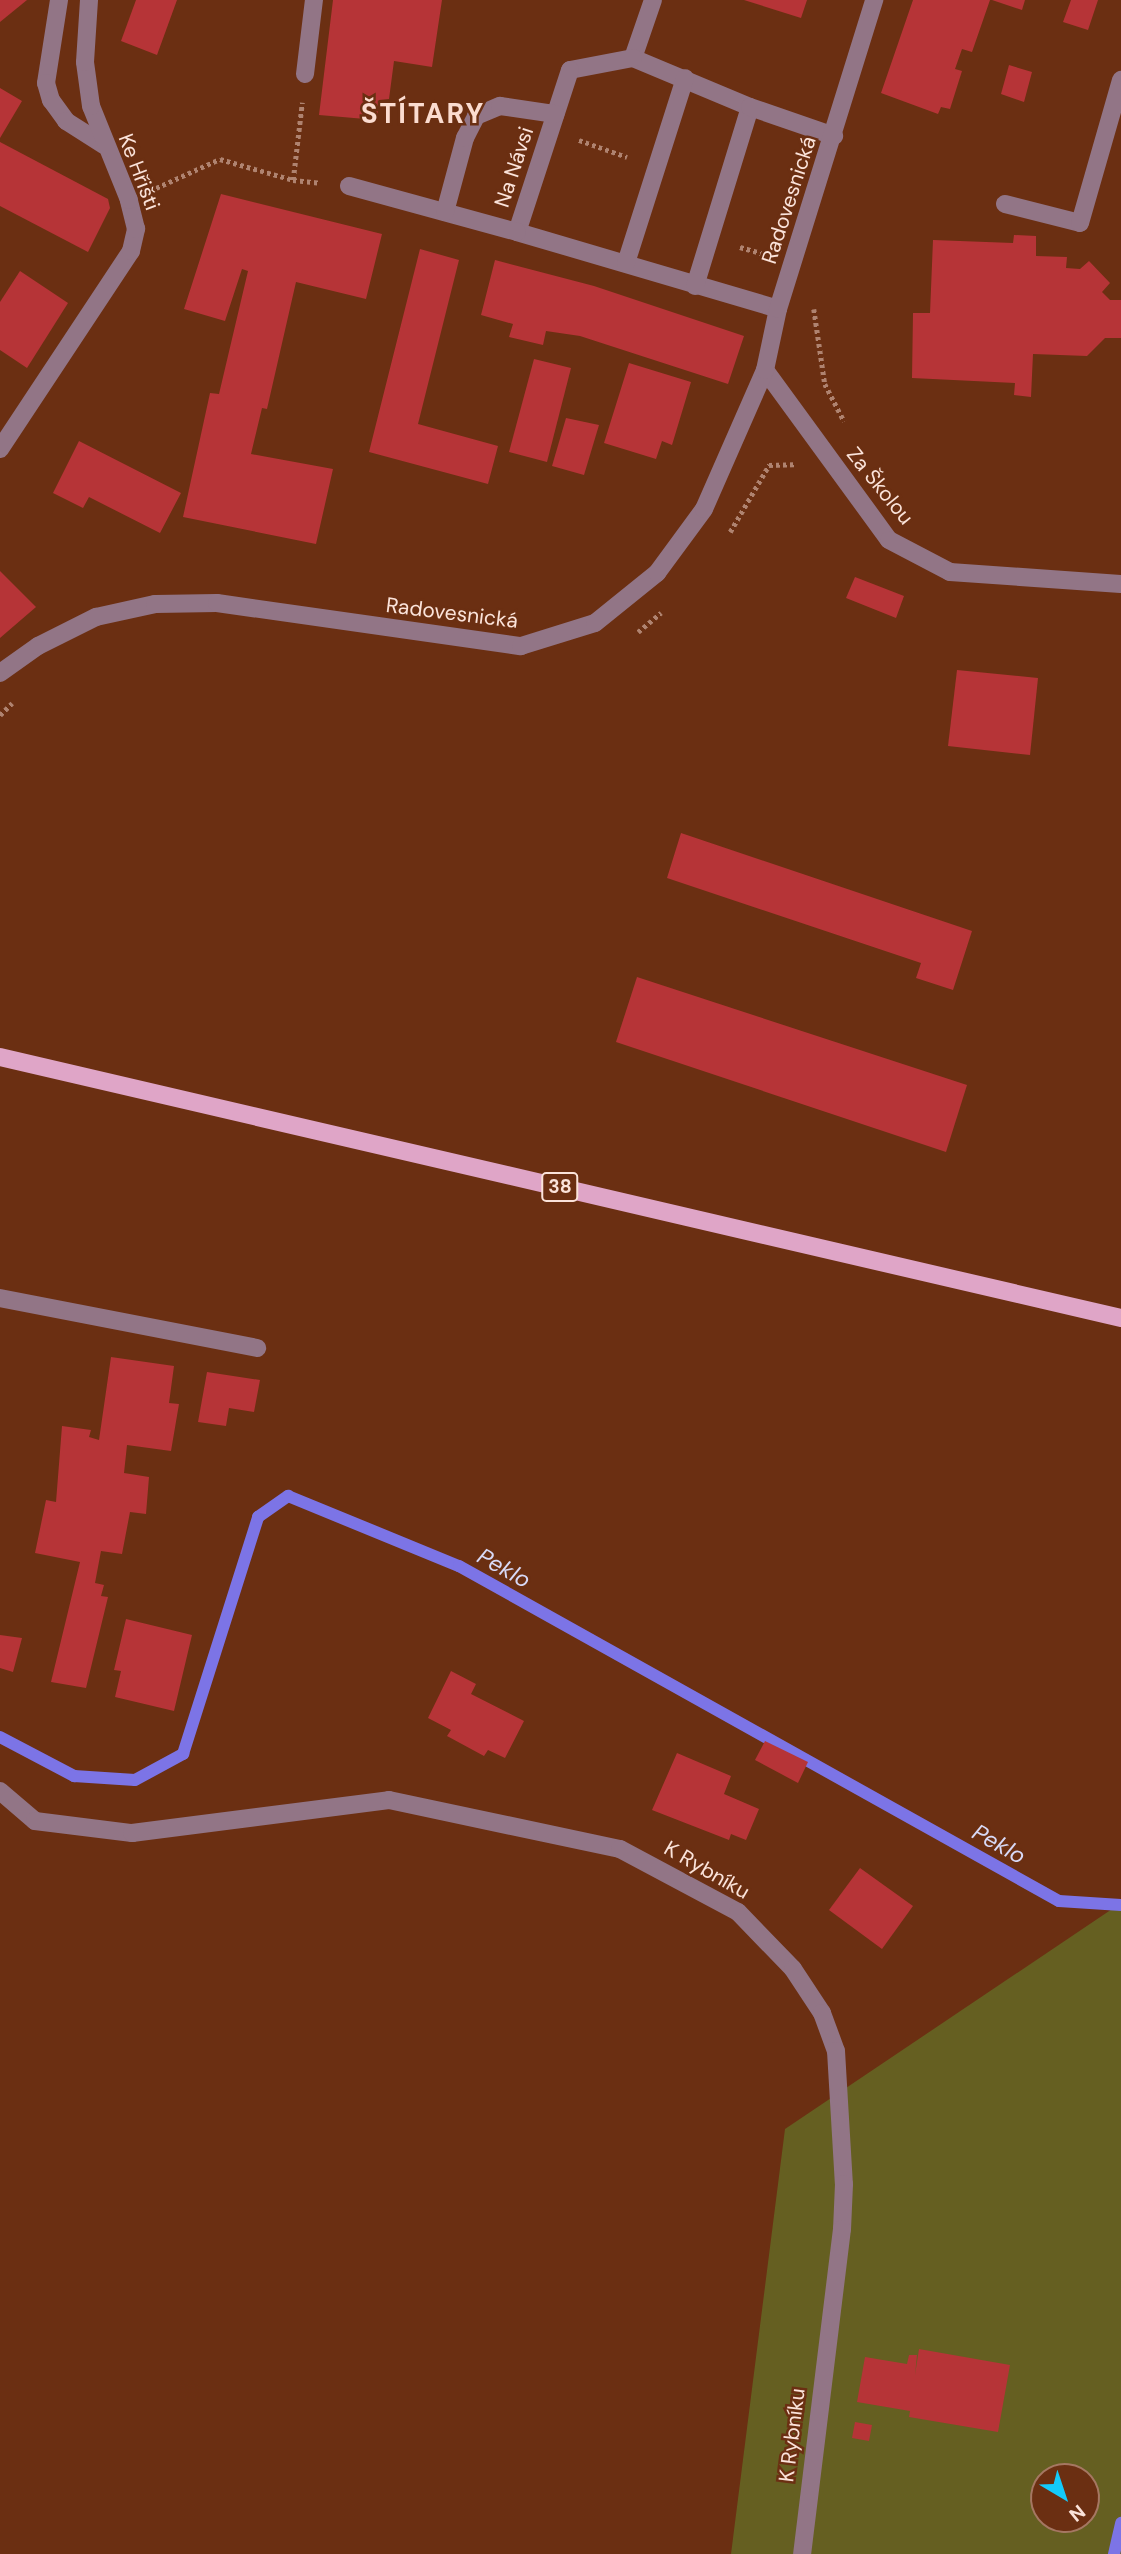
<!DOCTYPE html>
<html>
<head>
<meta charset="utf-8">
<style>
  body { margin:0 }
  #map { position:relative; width:1121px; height:2554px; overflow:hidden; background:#6b2f12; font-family:"DM Sans",sans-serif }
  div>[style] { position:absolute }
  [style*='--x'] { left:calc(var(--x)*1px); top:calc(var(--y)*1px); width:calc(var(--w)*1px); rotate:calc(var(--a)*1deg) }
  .green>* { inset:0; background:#655f21 }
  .stream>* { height:12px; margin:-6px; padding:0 6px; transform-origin:6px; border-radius:6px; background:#7c74e6 }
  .building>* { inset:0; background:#b63437 }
  .path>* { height:4.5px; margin-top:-2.25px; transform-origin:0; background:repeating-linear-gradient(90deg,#af8370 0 3.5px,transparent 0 7px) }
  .minor>* { height:18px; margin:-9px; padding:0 9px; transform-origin:9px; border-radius:9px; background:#927586 }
  .major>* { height:18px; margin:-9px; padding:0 9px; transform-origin:9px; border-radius:9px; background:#dfa5c7 }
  span { translate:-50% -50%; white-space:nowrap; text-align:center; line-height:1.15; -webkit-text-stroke:5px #6b2f12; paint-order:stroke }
  .shield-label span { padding:2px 5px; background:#6b2f12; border:2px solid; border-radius:5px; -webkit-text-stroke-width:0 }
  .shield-label { font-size:19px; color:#fbe3da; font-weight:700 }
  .street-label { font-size:21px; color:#fbe3da }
  .water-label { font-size:23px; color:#d8d9f6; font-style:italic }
  .district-label { font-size:28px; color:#fbdcd0; font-weight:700; letter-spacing:2px }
  .north { position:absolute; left:1030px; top:2463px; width:70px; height:70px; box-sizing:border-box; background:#6b2f12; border:2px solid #a57762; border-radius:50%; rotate:141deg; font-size:19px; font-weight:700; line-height:28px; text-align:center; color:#fbe3da }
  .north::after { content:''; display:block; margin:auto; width:24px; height:32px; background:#13cafb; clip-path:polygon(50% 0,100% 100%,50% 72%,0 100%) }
</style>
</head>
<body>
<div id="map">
  <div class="green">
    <div style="clip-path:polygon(evenodd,1121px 1903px,1121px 2554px,731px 2554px,785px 2129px,1121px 1903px,1044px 2477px,1086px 2477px,1086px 2519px,1044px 2519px,1044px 2477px)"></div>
  </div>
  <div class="stream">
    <div style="--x:0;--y:1737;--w:84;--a:27.8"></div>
    <div style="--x:74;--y:1776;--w:61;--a:3.8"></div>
    <div style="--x:135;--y:1780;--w:55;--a:-28.4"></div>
    <div style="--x:183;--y:1754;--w:249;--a:-72.4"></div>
    <div style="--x:258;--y:1517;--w:37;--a:-35"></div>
    <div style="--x:288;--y:1496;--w:185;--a:22.3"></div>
    <div style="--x:459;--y:1566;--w:687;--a:29.18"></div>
    <div style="--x:1059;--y:1901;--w:62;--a:3.7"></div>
    <div style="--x:1114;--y:2554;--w:32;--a:-77"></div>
  </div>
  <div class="building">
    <div style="clip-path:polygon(0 0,27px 0,0 22px)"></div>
    <div style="clip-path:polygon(136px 0,177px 0,157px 55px,121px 41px)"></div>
    <div style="clip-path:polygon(333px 0,442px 0,432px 67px,394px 61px,389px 99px,379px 100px,377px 120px,319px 115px)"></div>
    <div style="clip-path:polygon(744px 0,807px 0,801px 18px)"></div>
    <div style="clip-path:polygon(913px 0,990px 0,972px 52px,962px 49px,955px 69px,962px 71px,950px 109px,941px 107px,938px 114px,881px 93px)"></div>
    <div style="clip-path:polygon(992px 0,1025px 0,1022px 10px)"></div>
    <div style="clip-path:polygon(1071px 0,1098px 0,1088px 30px,1063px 22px)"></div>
    <div style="clip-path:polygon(1009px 65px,1032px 72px,1024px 102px,1001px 94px)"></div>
    <div style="clip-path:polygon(0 88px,22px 101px,0 138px)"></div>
    <div style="clip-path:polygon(0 142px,108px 199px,110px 208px,88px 252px,0 206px)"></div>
    <div style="clip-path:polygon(221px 194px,382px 234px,366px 299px,296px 282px,267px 409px,262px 408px,251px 454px,333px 469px,316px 544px,183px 517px,210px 393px,219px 394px,248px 271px,242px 269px,225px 321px,184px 309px)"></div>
    <div style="clip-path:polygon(1014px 235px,1036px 236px,1036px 256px,1067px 257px,1066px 268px,1080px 269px,1089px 261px,1110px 283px,1102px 292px,1110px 300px,1121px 300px,1121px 338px,1105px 338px,1087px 356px,1033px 354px,1031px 397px,1014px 395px,1015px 383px,912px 378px,913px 313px,930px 313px,933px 240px,1013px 243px)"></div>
    <div style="clip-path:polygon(420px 249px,459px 260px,418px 424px,498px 446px,488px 484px,369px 452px)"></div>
    <div style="clip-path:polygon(495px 260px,594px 286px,744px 336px,728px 384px,580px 336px,546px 331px,543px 345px,509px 337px,513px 324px,481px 315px)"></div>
    <div style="clip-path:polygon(20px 271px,68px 303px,27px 368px,0 350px,0 302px)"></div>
    <div style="clip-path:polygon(534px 359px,571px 368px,547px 462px,509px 452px)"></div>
    <div style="clip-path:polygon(629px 363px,691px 382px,672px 445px,662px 441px,656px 459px,604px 443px)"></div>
    <div style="clip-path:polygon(566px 418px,599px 425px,584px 475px,552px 466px)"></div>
    <div style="clip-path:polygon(79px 441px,181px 493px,160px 533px,89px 497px,83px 508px,53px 493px)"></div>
    <div style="clip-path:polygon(0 571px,36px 607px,0 638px)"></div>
    <div style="clip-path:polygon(855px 577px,904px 596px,896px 618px,846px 598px)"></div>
    <div style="clip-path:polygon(957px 670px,1038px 678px,1030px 755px,948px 746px)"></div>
    <div style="clip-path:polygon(681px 833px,972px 931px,953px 990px,916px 978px,921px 963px,667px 878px)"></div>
    <div style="clip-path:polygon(637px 977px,967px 1085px,946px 1152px,616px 1042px)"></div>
    <div style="clip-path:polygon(111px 1357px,174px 1366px,169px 1403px,179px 1404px,171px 1451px,127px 1445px,124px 1473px,149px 1477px,146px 1514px,130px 1512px,122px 1554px,101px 1551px,95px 1583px,104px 1585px,101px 1596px,108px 1597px,86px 1688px,51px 1682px,80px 1562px,35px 1553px,46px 1500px,56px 1502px,62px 1426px,91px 1430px,89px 1437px,99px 1440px)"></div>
    <div style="clip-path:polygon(207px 1372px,260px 1380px,254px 1412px,229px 1408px,226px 1426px,198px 1422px)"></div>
    <div style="clip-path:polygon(126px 1619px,192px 1635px,174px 1711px,115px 1697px,121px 1671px,114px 1670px)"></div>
    <div style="clip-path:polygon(0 1635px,22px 1638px,13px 1672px,0 1668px)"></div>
    <div style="clip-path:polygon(451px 1671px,476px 1684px,471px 1694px,524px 1721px,505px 1758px,488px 1750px,484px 1756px,447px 1736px,451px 1730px,428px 1718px)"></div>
    <div style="clip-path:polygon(765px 1741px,808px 1762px,798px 1783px,755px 1760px)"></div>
    <div style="clip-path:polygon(677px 1753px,731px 1776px,724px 1794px,759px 1809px,746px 1840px,731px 1834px,729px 1840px,652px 1810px)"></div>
    <div style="clip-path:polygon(860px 1868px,913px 1906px,882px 1949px,829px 1910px)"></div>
    <div style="clip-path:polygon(919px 2349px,1010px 2365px,998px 2432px,909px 2417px,910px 2411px,857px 2402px,865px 2357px,907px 2364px,909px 2355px,917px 2355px,915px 2375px)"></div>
    <div style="clip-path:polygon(855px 2422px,872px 2425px,869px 2441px,852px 2438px)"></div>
  </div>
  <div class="path">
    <div style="--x:579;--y:140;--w:51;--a:19.5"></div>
    <div style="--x:293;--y:180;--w:78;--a:-83.3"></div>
    <div style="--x:156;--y:188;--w:70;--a:-24.4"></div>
    <div style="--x:220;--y:159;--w:76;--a:16"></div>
    <div style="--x:293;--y:180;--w:27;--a:6"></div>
    <div style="--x:740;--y:247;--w:26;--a:16"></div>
    <div style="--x:814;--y:309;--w:76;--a:81.7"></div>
    <div style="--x:825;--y:384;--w:42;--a:62.8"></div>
    <div style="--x:730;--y:532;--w:78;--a:-59.8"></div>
    <div style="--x:769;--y:465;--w:25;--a:-2"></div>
    <div style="--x:638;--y:632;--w:30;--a:-40"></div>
    <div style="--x:0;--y:715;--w:17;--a:-45"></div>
  </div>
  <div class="minor">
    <div style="--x:59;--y:0;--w:84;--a:98.9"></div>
    <div style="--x:46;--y:83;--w:18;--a:74"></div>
    <div style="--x:51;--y:100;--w:26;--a:54"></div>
    <div style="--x:66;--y:121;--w:45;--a:32.3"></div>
    <div style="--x:633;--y:58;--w:61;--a:-71"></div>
    <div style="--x:305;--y:74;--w:75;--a:-83.1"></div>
    <div style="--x:750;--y:107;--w:127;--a:-157.3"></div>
    <div style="--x:633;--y:58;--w:64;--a:169.2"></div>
    <div style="--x:570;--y:70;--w:170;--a:108.1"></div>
    <div style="--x:517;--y:232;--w:272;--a:16.4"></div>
    <div style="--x:349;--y:186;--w:174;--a:15.3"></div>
    <div style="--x:1005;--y:204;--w:77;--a:14.2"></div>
    <div style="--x:1080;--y:223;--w:149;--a:-74"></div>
    <div style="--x:445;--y:212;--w:77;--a:-74.9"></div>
    <div style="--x:465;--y:138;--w:25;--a:-63"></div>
    <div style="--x:476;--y:116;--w:26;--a:-23"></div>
    <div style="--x:500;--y:106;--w:56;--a:8.3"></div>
    <div style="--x:626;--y:263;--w:194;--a:-72.3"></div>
    <div style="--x:695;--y:286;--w:187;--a:-72.9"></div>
    <div style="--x:750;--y:107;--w:89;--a:19"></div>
    <div style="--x:765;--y:370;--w:210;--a:53.9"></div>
    <div style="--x:889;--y:540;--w:69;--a:27.7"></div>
    <div style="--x:950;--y:572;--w:171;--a:4"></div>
    <div style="--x:0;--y:449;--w:237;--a:-56.5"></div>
    <div style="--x:131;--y:251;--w:23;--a:-77"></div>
    <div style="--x:136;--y:229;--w:30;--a:-104"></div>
    <div style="--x:129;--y:200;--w:101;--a:-112"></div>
    <div style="--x:91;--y:106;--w:44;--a:-97.8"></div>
    <div style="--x:85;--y:62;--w:62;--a:-86.3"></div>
    <div style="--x:0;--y:673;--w:47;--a:-35.4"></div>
    <div style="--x:38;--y:646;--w:65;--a:-26.6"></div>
    <div style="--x:96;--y:617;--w:60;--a:-12.4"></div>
    <div style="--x:155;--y:604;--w:62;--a:-0.9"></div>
    <div style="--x:217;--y:603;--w:307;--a:8.1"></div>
    <div style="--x:521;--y:646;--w:77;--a:-17.3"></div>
    <div style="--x:595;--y:623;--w:80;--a:-38.9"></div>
    <div style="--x:657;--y:573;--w:79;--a:-53.7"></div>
    <div style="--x:704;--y:509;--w:152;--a:-66.3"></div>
    <div style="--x:765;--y:370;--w:62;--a:-78"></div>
    <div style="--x:778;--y:309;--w:324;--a:-72.7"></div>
    <div style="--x:0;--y:1298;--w:262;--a:11"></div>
    <div style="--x:0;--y:1791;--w:46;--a:40.6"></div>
    <div style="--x:35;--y:1821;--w:98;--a:7.1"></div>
    <div style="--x:132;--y:1833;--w:259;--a:-7.3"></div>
    <div style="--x:389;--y:1800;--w:236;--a:12"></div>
    <div style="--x:620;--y:1849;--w:134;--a:28.1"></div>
    <div style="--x:738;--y:1912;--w:79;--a:46"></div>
    <div style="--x:793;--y:1969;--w:53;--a:56.6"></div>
    <div style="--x:822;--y:2013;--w:40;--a:69.8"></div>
    <div style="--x:836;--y:2051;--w:133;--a:86.6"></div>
    <div style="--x:844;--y:2184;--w:45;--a:92.5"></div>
    <div style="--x:842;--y:2229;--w:327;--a:97"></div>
  </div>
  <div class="major">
    <div style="--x:0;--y:1057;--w:1151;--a:13.11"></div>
  </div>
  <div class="shield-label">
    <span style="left:560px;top:1187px">38</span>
  </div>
  <div class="street-label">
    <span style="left:514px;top:167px;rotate:-72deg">Na Návsi</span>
    <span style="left:139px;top:172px;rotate:69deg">Ke Hřišti</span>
    <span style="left:789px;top:200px;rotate:-72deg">Radovesnická</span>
    <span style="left:880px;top:486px;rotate:51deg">Za Školou</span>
    <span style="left:452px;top:613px;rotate:7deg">Radovesnická</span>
    <span style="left:707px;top:1870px;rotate:30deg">K Rybníku</span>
    <span style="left:792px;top:2435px;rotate:-83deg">K Rybníku</span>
  </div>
  <div class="water-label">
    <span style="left:504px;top:1568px;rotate:29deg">Peklo</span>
    <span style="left:999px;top:1844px;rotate:29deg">Peklo</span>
  </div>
  <div class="district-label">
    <span style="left:423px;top:114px">ŠTÍTARY</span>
  </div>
  <div class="north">N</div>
</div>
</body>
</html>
